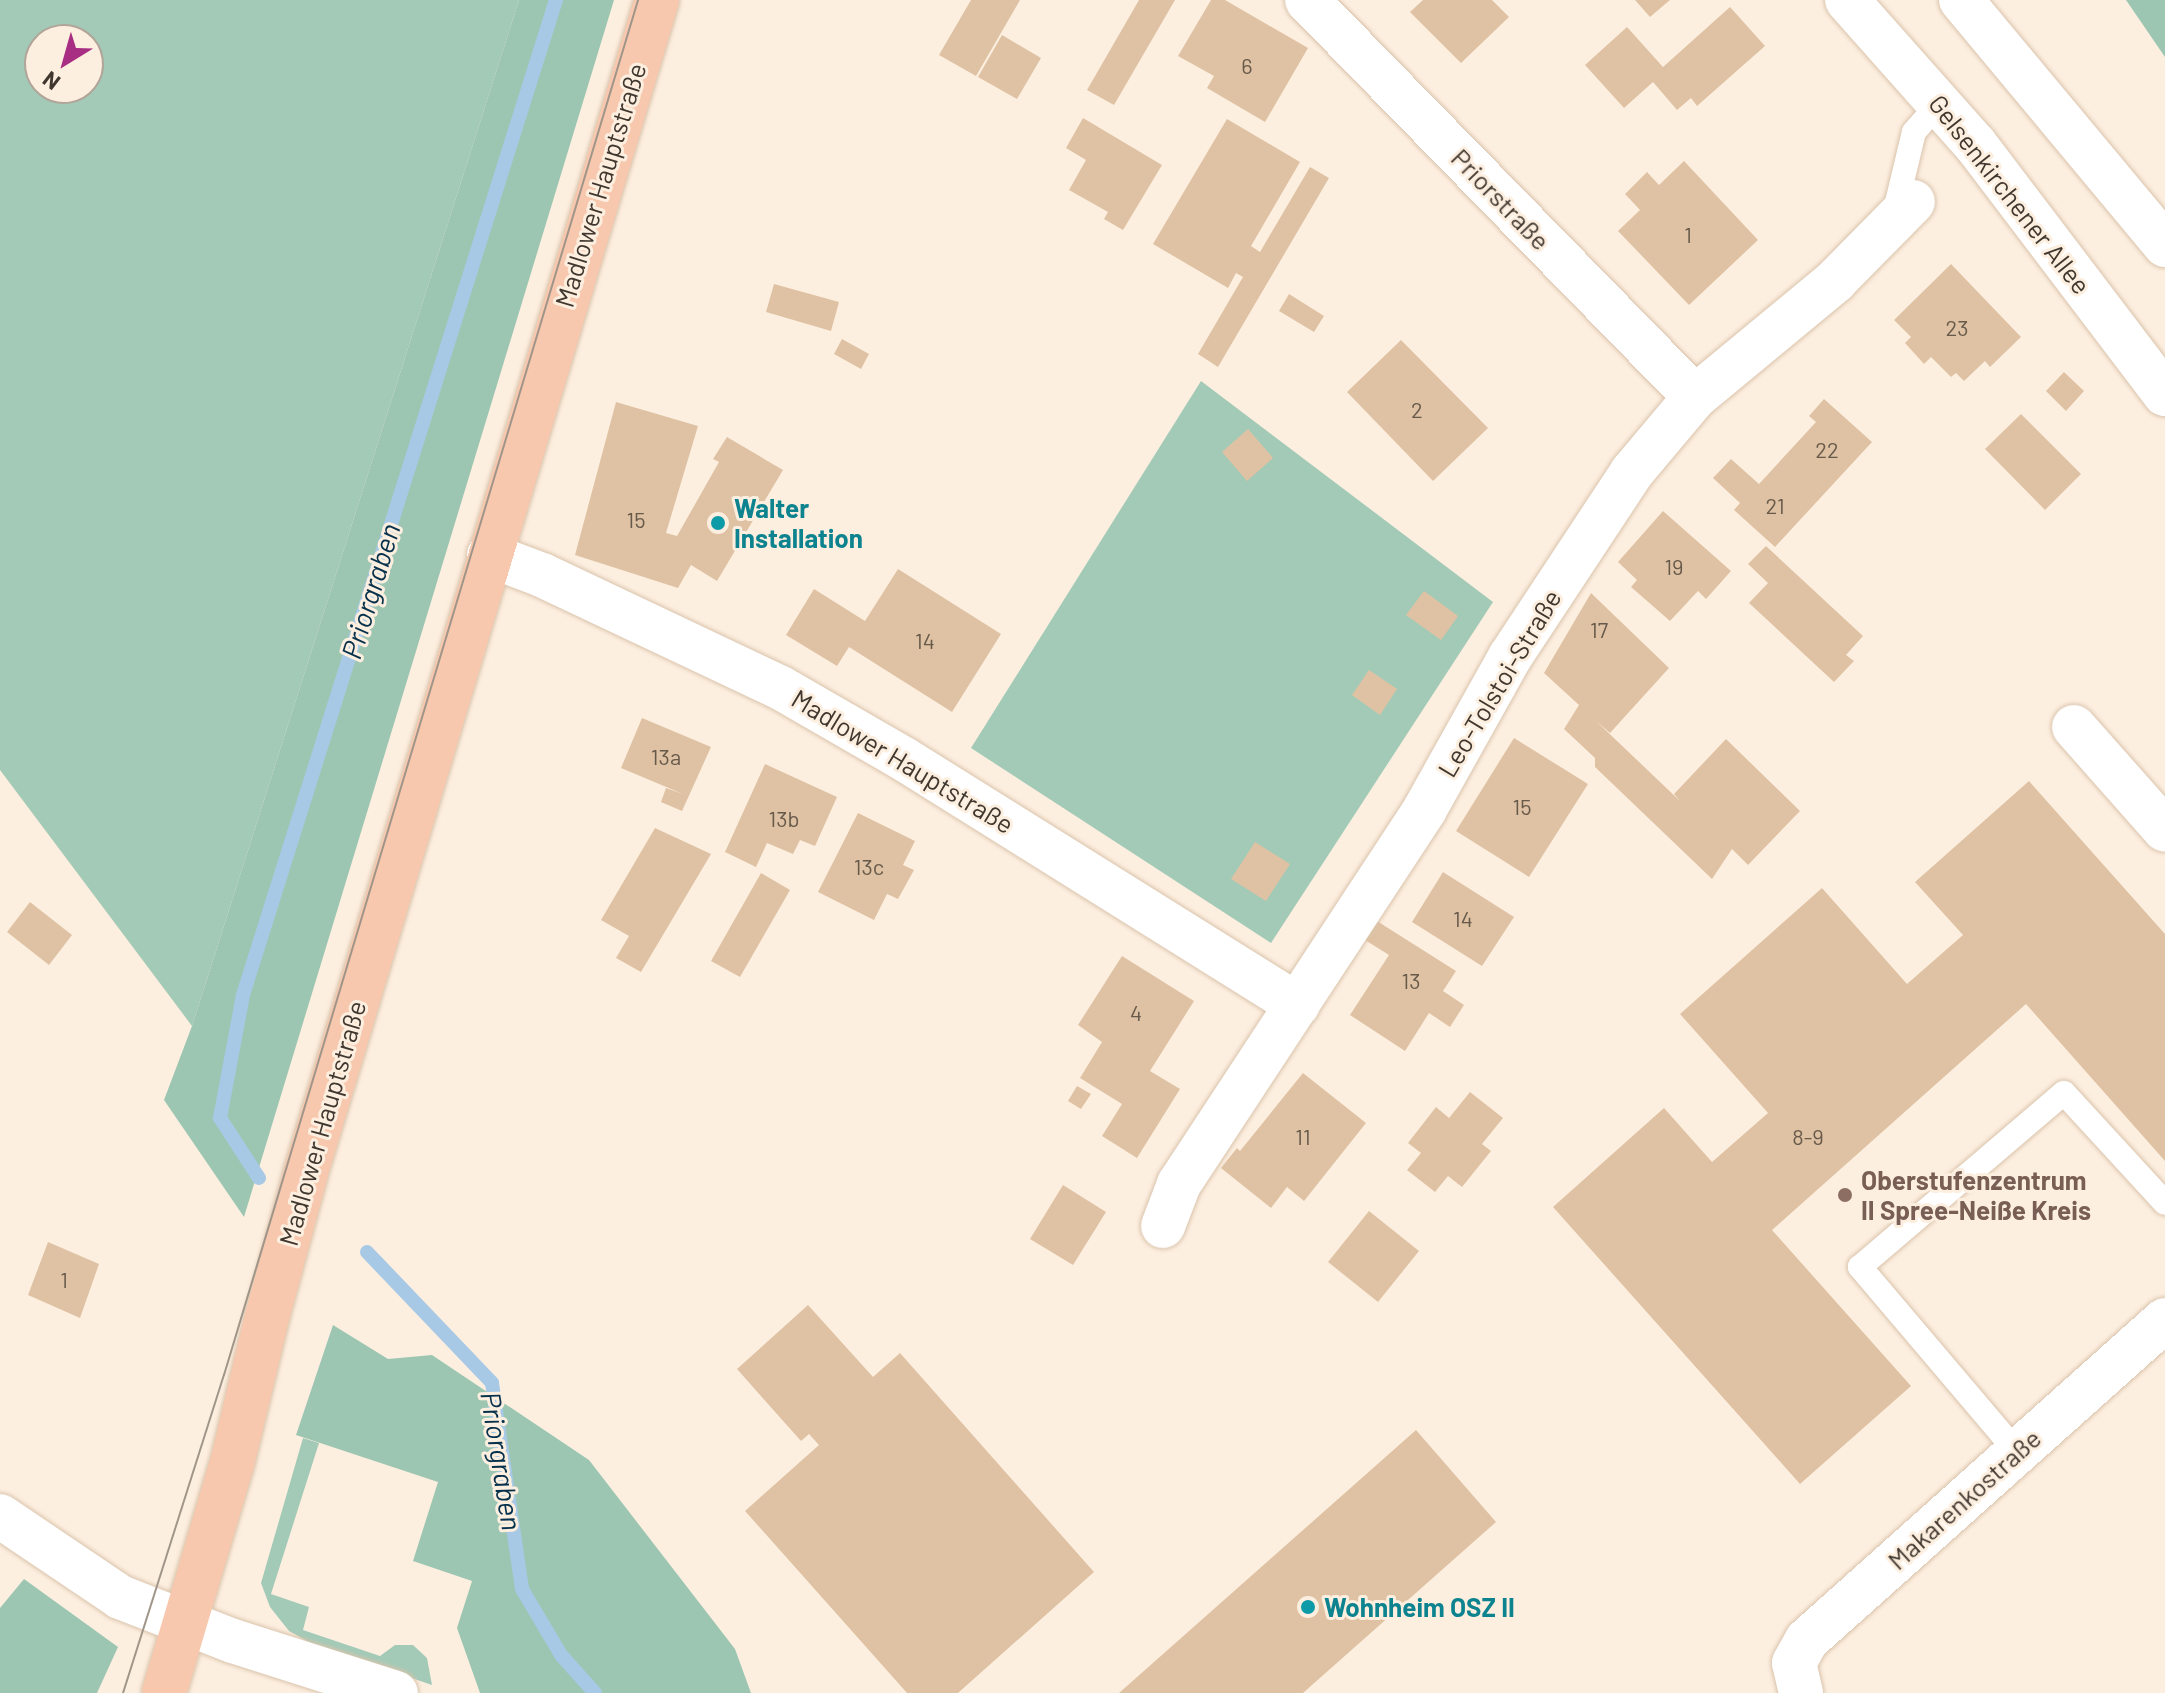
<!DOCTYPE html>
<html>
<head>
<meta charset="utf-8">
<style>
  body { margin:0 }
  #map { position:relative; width:2165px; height:1693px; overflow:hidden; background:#fdefe0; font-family:Barlow,sans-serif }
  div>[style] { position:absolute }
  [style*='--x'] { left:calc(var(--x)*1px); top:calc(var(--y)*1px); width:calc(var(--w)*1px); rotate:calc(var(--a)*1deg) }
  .green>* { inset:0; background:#a3cab7 }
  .forest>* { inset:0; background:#9cc6b2 }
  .stream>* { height:14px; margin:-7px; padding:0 7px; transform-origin:7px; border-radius:7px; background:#a8c9e5 }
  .building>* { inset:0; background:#dfc2a3 }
  .roads { filter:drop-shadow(0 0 2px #dac4ac) drop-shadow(0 0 2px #dac4ac) }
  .lane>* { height:24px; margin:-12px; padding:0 12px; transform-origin:12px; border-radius:12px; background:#fff }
  .street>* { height:44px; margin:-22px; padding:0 22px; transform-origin:22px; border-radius:22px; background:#fff }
  .secondary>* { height:44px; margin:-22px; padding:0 22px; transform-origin:22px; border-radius:22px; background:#fff }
  .primary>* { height:44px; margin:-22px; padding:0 22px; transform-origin:22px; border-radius:22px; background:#f8c8ae }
  .tram>* { height:2px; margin:-1px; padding:0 1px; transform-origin:1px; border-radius:1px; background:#a09589 }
  .dots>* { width:22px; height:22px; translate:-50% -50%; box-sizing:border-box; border:4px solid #fdefe0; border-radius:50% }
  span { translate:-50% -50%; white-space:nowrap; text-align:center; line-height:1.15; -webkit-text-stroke:6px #fdefe0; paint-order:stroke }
  .number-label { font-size:22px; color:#685a4b }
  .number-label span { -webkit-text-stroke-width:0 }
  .street-label { font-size:26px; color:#40372e }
  .culture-label { font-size:26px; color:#0d838f; font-weight:700 }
  .left { translate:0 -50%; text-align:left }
  .education-label { font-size:26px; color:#785e54; font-weight:700 }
  .water-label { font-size:28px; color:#06314c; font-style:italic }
  .north { position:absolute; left:24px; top:24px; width:80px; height:80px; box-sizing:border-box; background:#fdefe0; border:2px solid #b1a599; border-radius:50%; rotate:217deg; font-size:22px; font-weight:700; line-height:32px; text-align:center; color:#40372e }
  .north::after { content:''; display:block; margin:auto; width:28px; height:36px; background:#a82e83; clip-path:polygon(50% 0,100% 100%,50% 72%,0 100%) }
</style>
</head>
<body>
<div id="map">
  <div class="green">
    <div style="clip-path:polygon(evenodd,0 0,519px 0,192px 1026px,0 770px,0 0,40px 40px,88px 40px,88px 88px,40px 88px,40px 40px)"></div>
    <div style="clip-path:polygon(1201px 381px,1493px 602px,1271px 943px,971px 748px)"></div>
    <div style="clip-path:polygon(303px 1438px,319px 1443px,271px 1594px,309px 1607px,303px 1630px,380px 1656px,395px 1645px,413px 1645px,427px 1658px,432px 1685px,312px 1644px,289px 1631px,270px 1607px,261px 1583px)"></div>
  </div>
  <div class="forest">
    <div style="clip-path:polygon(519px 0,614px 0,244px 1217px,164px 1100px,192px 1026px)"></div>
    <div style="clip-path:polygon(2126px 0,2165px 0,2165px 57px)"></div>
    <div style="clip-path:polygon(333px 1325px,388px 1359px,432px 1355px,589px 1460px,735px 1649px,751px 1693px,480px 1693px,457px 1628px,472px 1581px,413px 1561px,438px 1482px,296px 1435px)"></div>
    <div style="clip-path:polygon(24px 1579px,118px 1647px,97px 1693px,0 1693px,0 1608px)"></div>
  </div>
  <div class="stream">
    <div style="--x:259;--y:1178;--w:72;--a:-123"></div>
    <div style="--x:220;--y:1118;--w:125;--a:-79.4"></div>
    <div style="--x:243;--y:995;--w:1043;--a:-72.54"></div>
    <div style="--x:367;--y:1252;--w:181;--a:46.3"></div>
    <div style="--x:492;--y:1383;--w:208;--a:81.7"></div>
    <div style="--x:522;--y:1589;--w:77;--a:59.4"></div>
    <div style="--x:561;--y:1655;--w:51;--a:48.2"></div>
  </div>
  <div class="building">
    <div style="clip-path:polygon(971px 0,1020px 0,976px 76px,939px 55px)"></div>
    <div style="clip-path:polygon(1139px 0,1175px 0,1114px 105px,1087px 90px)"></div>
    <div style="clip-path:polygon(1211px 0,1225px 0,1308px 48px,1265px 122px,1207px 88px,1214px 76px,1178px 56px)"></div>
    <div style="clip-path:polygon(1423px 0,1492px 0,1509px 17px,1461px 63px,1410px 12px)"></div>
    <div style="clip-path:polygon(1635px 0,1670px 0,1650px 17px)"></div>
    <div style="clip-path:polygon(1730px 7px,1765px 46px,1697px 106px,1691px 98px,1677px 110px,1653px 82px,1624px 108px,1585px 65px,1627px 27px,1663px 67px)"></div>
    <div style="clip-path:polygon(1002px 35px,1041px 58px,1017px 99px,978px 77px)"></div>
    <div style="clip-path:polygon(1083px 118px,1162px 165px,1123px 230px,1104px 219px,1108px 212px,1069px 190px,1086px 160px,1066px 148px)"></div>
    <div style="clip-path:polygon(1227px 119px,1300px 162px,1251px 246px,1260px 252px,1310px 167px,1329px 178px,1218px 367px,1198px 354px,1243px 277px,1236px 273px,1228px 288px,1153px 244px)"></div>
    <div style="clip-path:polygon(1684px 161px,1758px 240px,1689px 305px,1618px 231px,1640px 210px,1625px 194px,1647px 172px,1659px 185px)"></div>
    <div style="clip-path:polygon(1951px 264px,2021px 337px,1990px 367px,1985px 361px,1964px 381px,1956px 373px,1951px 377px,1931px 357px,1924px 364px,1905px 343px,1911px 337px,1894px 320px)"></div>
    <div style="clip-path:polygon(774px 284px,839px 302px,831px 331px,766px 312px)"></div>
    <div style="clip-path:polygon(1289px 294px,1324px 316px,1314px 332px,1279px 311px)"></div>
    <div style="clip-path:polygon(842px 339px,869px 354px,861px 369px,834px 354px)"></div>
    <div style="clip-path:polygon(1401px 340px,1488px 428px,1433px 481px,1347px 392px)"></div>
    <div style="clip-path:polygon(2064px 372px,2084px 391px,2066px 411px,2046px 391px)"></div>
    <div style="clip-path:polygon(1824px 399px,1872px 442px,1775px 547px,1734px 510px,1740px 503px,1713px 478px,1731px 459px,1759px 484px,1816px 422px,1809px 416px)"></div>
    <div style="clip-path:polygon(616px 402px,698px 426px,666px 533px,677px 536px,719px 462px,713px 459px,727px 437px,783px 470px,717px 581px,691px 565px,678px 588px,575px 555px)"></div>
    <div style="clip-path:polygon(2021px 414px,2081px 474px,2045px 510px,1985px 449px)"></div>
    <div style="clip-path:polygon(1248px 429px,1273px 458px,1247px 481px,1222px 452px)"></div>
    <div style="clip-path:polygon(1663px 511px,1731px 571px,1706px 599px,1698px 591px,1670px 621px,1631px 587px,1637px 580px,1618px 562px)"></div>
    <div style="clip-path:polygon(1766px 546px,1863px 636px,1846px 655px,1854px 661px,1834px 682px,1749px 603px,1768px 583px,1748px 564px)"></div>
    <div style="clip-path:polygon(898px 569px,1001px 634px,952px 712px,849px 647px,837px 666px,786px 635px,814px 589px,865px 621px)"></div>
    <div style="clip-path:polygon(1424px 591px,1458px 616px,1441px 640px,1406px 615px)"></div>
    <div style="clip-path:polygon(1591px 593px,1669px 668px,1610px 733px,1595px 720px,1680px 801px,1674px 794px,1726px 739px,1800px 811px,1748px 865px,1732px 849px,1712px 879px,1595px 767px,1595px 758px,1564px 729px,1579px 705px,1544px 673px)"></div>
    <div style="clip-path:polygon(1369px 670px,1397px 689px,1380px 715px,1352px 695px)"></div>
    <div style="clip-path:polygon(642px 718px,711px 747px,682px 811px,661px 802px,666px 788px,683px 794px,621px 768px)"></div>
    <div style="clip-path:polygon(1514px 738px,1588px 784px,1529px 877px,1456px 831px)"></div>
    <div style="clip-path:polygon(765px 764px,837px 797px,815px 846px,800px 840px,793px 854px,767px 843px,756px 867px,725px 852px)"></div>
    <div style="clip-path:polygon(2029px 781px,2165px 934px,2165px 1161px,2026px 1004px,1772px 1230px,1911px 1386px,1800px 1484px,1553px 1207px,1664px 1108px,1712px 1162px,1768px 1113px,1680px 1014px,1822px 888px,1907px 984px,1963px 935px,1915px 882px)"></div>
    <div style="clip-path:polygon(858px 813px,915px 841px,903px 865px,914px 870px,898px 899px,887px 894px,874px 920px,818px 892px)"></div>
    <div style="clip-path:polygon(655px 828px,711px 854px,641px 972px,616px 958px,629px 936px,601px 920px)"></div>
    <div style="clip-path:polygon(1255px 842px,1290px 864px,1266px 901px,1231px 879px)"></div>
    <div style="clip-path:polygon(1443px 872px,1514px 917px,1482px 966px,1412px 922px)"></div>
    <div style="clip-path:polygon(761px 873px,790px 890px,740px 977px,711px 961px)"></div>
    <div style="clip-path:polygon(30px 902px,72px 935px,49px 965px,7px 932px)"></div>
    <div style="clip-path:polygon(1369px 916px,1456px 971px,1443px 991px,1464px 1005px,1450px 1027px,1429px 1013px,1405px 1051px,1350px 1015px,1389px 955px,1357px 935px)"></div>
    <div style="clip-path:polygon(1122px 956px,1194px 1001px,1150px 1071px,1180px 1089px,1137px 1158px,1102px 1136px,1122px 1104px,1080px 1078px,1102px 1042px,1078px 1025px)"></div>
    <div style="clip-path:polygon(1303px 1073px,1366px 1123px,1304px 1201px,1287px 1187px,1271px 1208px,1221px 1168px,1237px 1148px,1240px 1151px)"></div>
    <div style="clip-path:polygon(1077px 1086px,1091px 1094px,1081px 1109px,1068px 1101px)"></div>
    <div style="clip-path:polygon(1470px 1092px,1503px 1118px,1482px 1144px,1491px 1151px,1462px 1187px,1448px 1176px,1435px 1192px,1407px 1170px,1421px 1153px,1408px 1143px,1436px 1107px,1449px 1118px)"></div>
    <div style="clip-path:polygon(1063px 1185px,1106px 1212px,1073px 1265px,1030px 1239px)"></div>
    <div style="clip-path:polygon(1369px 1211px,1419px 1251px,1378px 1302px,1328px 1262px)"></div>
    <div style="clip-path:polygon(48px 1242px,99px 1264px,80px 1318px,28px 1295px)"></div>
    <div style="clip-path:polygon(808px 1305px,873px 1377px,900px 1353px,1094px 1572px,958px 1693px,907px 1693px,745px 1511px,819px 1445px,809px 1434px,801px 1441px,737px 1369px)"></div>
    <div style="clip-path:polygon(1416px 1430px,1496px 1522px,1303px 1693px,1119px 1693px)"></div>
  </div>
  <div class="roads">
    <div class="lane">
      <div style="--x:1894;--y:215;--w:85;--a:-76.5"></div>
      <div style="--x:1914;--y:132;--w:38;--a:-49"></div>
      <div style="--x:2017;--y:1452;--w:243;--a:-130.3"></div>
      <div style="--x:1860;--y:1267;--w:268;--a:-40.5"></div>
      <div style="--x:2064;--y:1093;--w:149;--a:47.4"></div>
    </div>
    <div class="street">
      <div style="--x:1307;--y:0;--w:555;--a:45.66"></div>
      <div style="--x:489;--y:555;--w:57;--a:20.7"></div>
      <div style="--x:542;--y:575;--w:264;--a:25.3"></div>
      <div style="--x:781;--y:688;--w:142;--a:30"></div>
      <div style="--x:904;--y:759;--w:464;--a:32"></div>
      <div style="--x:2074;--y:727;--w:137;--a:48.5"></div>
      <div style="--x:1163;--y:1226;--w:45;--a:-69.1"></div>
      <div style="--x:1179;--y:1184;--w:448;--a:-56.7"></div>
      <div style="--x:1425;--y:809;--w:174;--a:-60.8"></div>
      <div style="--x:1510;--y:657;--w:222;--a:-56.6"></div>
      <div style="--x:1632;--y:472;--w:98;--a:-50"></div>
      <div style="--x:1695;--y:397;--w:182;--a:-39.6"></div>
      <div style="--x:1835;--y:281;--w:111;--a:-45.4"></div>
      <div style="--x:0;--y:1516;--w:145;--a:34"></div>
      <div style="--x:120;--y:1597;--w:121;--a:21.3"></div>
      <div style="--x:233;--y:1641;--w:171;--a:17.7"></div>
      <div style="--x:1801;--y:1693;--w:31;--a:-103"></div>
      <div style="--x:1794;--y:1663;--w:26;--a:-61"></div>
      <div style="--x:1807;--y:1640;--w:480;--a:-41.8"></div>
    </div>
    <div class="secondary">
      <div style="--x:1847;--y:0;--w:193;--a:48.4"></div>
      <div style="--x:1975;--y:144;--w:314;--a:52.8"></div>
      <div style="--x:1961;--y:0;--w:319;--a:50.2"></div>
    </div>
    <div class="primary">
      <div style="--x:164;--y:1693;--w:239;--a:-73.5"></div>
      <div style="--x:232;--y:1464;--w:151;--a:-76.6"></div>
      <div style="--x:267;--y:1317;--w:150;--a:-74.9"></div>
      <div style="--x:306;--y:1172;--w:1223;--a:-73.33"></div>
    </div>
  </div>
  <div class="tram">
    <div style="--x:123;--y:1693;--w:334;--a:-72.4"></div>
    <div style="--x:224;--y:1375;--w:1436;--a:-73.24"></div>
  </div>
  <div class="dots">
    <div style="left:718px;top:523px;background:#0f9aa8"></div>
    <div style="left:1845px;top:1195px;background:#8d6e63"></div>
    <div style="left:1308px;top:1607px;background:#0f9aa8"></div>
  </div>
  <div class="number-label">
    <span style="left:1247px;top:66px">6</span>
    <span style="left:1688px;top:235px">1</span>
    <span style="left:1957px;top:328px">23</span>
    <span style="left:1417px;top:410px">2</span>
    <span style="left:1827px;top:450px">22</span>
    <span style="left:1775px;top:506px">21</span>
    <span style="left:636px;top:520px">15</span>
    <span style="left:1674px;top:567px">19</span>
    <span style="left:1599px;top:630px">17</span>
    <span style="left:925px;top:641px">14</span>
    <span style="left:666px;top:757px">13a</span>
    <span style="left:1522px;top:807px">15</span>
    <span style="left:784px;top:819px">13b</span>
    <span style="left:869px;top:867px">13c</span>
    <span style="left:1463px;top:919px">14</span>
    <span style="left:1411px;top:981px">13</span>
    <span style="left:1136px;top:1013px">4</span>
    <span style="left:1303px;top:1137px">11</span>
    <span style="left:1808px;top:1137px">8-9</span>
    <span style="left:64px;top:1280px">1</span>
  </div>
  <div class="street-label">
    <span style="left:600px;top:185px;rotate:-73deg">Madlower Hauptstraße</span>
    <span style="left:2010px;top:194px;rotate:52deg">Gelsenkirchener Allee</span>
    <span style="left:1501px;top:199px;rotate:46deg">Priorstraße</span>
    <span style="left:1499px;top:683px;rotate:-59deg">Leo-Tolstoi-Straße</span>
    <span style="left:903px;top:761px;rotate:31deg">Madlower Hauptstraße</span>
    <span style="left:322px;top:1123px;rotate:-74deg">Madlower Hauptstraße</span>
    <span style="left:1964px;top:1499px;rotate:-42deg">Makarenkostraße</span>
  </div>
  <div class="culture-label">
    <span class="left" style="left:734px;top:523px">Walter<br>Installation</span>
    <span class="left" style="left:1324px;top:1607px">Wohnheim OSZ II</span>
  </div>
  <div class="education-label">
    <span class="left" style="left:1861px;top:1195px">Oberstufenzentrum<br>II Spree-Neiße Kreis</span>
  </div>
  <div class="water-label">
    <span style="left:370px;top:591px;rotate:-73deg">Priorgraben</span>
    <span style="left:502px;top:1461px;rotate:81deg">Priorgraben</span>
  </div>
  <div class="north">N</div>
</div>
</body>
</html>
